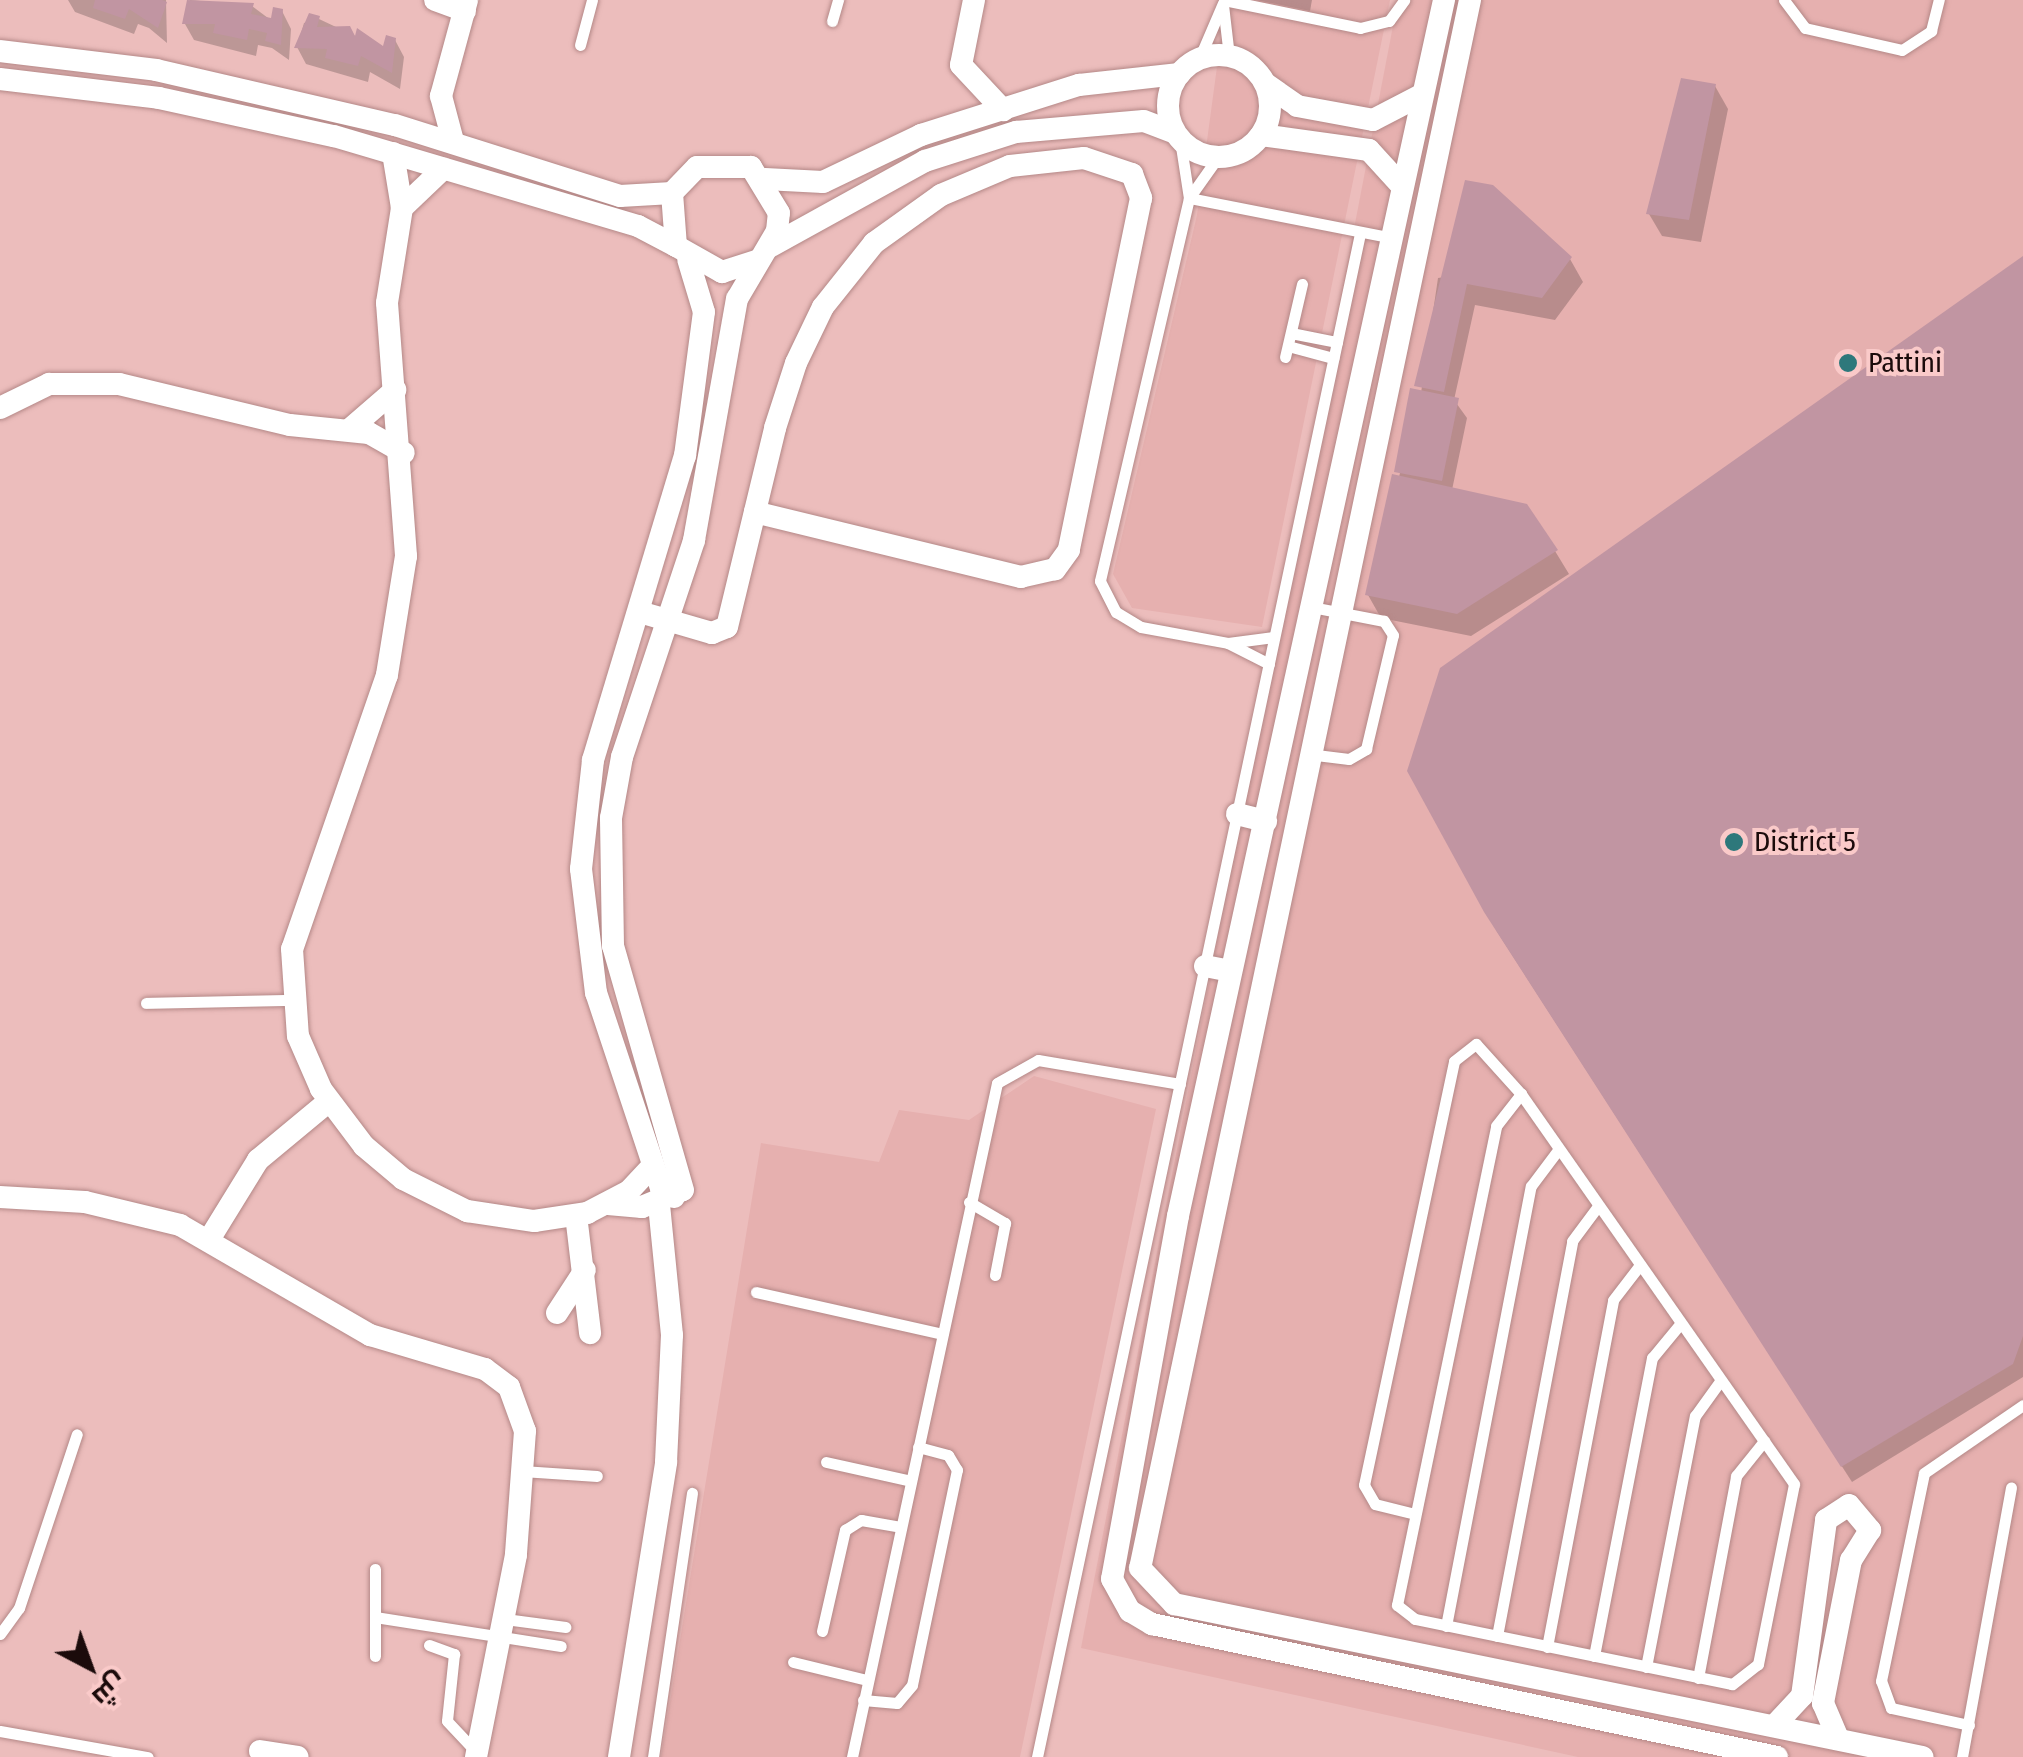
<!DOCTYPE html>
<html>
<head>
<meta charset="utf-8">
<style>
  body { margin:0 }
  #map { position:relative; width:2023px; height:1757px; overflow:hidden; background:#ecbdbc; font-family:"Fira Sans Condensed",Cairo,sans-serif }
  div>[style] { position:absolute }
  [style*='--x'] { left:calc(var(--x)*1px); top:calc(var(--y)*1px); width:calc(var(--w)*1px); rotate:calc(var(--a)*1deg) }
  .built>* { inset:0; background:#e6b0af }
  .shadow>* { inset:0; background:#0003 }
  .building>* { inset:0; background:#c195a2 }
  .roads { filter:drop-shadow(0 0 2px #b48887) drop-shadow(0 0 2px #b48887) }
  .service>* { height:11px; margin:-5.5px; padding:0 5.5px; transform-origin:5.5px; border-radius:5.5px; background:#fff }
  .minor>* { height:22px; margin:-11px; padding:0 11px; transform-origin:11px; border-radius:11px; background:#fff }
  .minor>.ring { margin:-11px; padding:0; box-sizing:content-box; background:none; border:22px solid #fff; border-radius:50% }
  .dots>* { width:28px; height:28px; translate:-50% -50%; box-sizing:border-box; border:5px solid #facac9; border-radius:50% }
  span { translate:-50% -50%; white-space:nowrap; text-align:center; line-height:1.15; -webkit-text-stroke:8px #facac9; paint-order:stroke }
  .poi-label { font-size:28px; color:#1b0b0b }
  .left { translate:0 -50%; text-align:left }
  .north { position:absolute; left:40px; top:1617px; width:100px; height:100px; -webkit-text-stroke:8px #facac9; paint-order:stroke; rotate:139deg; font-size:28px; font-weight:700; line-height:40px; text-align:center; color:#1b0b0b }
  .north::after { content:''; display:block; margin:auto; width:35px; height:45px; background:#1b0b0b; clip-path:polygon(50% 0,100% 100%,50% 72%,0 100%) }
</style>
</head>
<body>
<div id="map">
  <div class="built">
    <div style="clip-path:polygon(1226px 0,1390px 0,1262px 627px,1132px 608px,1113px 574px,1197px 215px)"></div>
    <div style="clip-path:polygon(1398px 0,2023px 0,2023px 1757px,1578px 1757px,1081px 1648px)"></div>
    <div style="clip-path:polygon(1034px 1076px,1156px 1109px,1020px 1757px,661px 1757px,761px 1143px,879px 1162px,899px 1110px,969px 1120px)"></div>
  </div>
  <div class="shadow">
    <div style="clip-path:polygon(68px 0,166px 0,167px 43px,149px 28px,138px 24px,134px 34px,75px 12px)"></div>
    <div style="clip-path:polygon(190px 0,252px 6px,272px 21px,282px 11px,291px 29px,289px 60px,272px 48px,258px 45px,256px 56px,194px 40px,185px 24px)"></div>
    <div style="clip-path:polygon(1256px 0,1312px 0,1310px 11px)"></div>
    <div style="clip-path:polygon(319px 19px,385px 50px,395px 40px,404px 57px,400px 89px,370px 72px,368px 82px,306px 64px,297px 47px,304px 23px)"></div>
    <div style="clip-path:polygon(1715px 86px,1728px 109px,1701px 242px,1662px 236px,1649px 214px)"></div>
    <div style="clip-path:polygon(1570px 259px,1583px 282px,1555px 320px,1475px 305px,1454px 400px,1467px 418px,1452px 490px,1555px 551px,1569px 574px,1471px 636px,1381px 618px,1368px 595px,1421px 393px,1438px 278px)"></div>
    <div style="clip-path:polygon(2023px 259px,2023px 1377px,1852px 1482px,1496px 930px)"></div>
  </div>
  <div class="building">
    <div style="clip-path:polygon(95px 0,162px 0,167px 2px,158px 28px,129px 9px,125px 19px,93px 8px)"></div>
    <div style="clip-path:polygon(187px 0,254px 3px,251px 14px,271px 18px,273px 7px,283px 9px,281px 45px,265px 41px,267px 33px,249px 29px,247px 40px,213px 33px,215px 24px,182px 24px)"></div>
    <div style="clip-path:polygon(309px 13px,320px 16px,317px 27px,350px 26px,355px 36px,357px 28px,383px 46px,386px 35px,396px 38px,392px 73px,361px 56px,358px 66px,325px 58px,327px 49px,294px 48px)"></div>
    <div style="clip-path:polygon(1681px 78px,1716px 84px,1689px 220px,1646px 214px)"></div>
    <div style="clip-path:polygon(1465px 180px,1493px 185px,1572px 257px,1542px 298px,1467px 284px,1444px 392px,1414px 386px)"></div>
    <div style="clip-path:polygon(2023px 256px,2023px 1336px,2013px 1364px,1841px 1467px,1484px 912px,1407px 771px,1440px 668px)"></div>
    <div style="clip-path:polygon(1410px 388px,1459px 398px,1442px 481px,1394px 472px)"></div>
    <div style="clip-path:polygon(1392px 474px,1527px 504px,1558px 550px,1457px 614px,1365px 595px)"></div>
  </div>
  <div class="roads">
    <div class="service">
      <div style="--x:1224;--y:0;--w:139;--a:11.6"></div>
      <div style="--x:1360;--y:28;--w:30;--a:-14"></div>
      <div style="--x:1389;--y:21;--w:26;--a:-54"></div>
      <div style="--x:1784;--y:0;--w:35;--a:53"></div>
      <div style="--x:1805;--y:28;--w:99;--a:12.8"></div>
      <div style="--x:1902;--y:50;--w:35;--a:-33"></div>
      <div style="--x:1931;--y:31;--w:32;--a:-76"></div>
      <div style="--x:1223;--y:5;--w:51;--a:83.3"></div>
      <div style="--x:832;--y:21;--w:22;--a:-74"></div>
      <div style="--x:580;--y:45;--w:47;--a:-75.1"></div>
      <div style="--x:1199;--y:59;--w:61;--a:-66.8"></div>
      <div style="--x:1180;--y:140;--w:59;--a:81.2"></div>
      <div style="--x:1218;--y:157;--w:50;--a:125.3"></div>
      <div style="--x:1189;--y:198;--w:393;--a:103.1"></div>
      <div style="--x:1100;--y:581;--w:35;--a:63"></div>
      <div style="--x:1116;--y:612;--w:29;--a:31"></div>
      <div style="--x:1141;--y:627;--w:88;--a:10.4"></div>
      <div style="--x:1228;--y:643;--w:46;--a:-7.4"></div>
      <div style="--x:1189;--y:198;--w:207;--a:11.1"></div>
      <div style="--x:1291;--y:333;--w:47;--a:11.1"></div>
      <div style="--x:1288;--y:346;--w:47;--a:14.9"></div>
      <div style="--x:1285;--y:357;--w:75;--a:-76.9"></div>
      <div style="--x:1228;--y:643;--w:46;--a:27.1"></div>
      <div style="--x:1308;--y:754;--w:41;--a:7"></div>
      <div style="--x:1349;--y:759;--w:20;--a:-30"></div>
      <div style="--x:1366;--y:749;--w:117;--a:-76.7"></div>
      <div style="--x:1393;--y:635;--w:17;--a:-123"></div>
      <div style="--x:1384;--y:621;--w:73;--a:-169"></div>
      <div style="--x:146;--y:1003;--w:145;--a:-1.2"></div>
      <div style="--x:969;--y:1202;--w:42;--a:30.3"></div>
      <div style="--x:1005;--y:1223;--w:53;--a:100.9"></div>
      <div style="--x:756;--y:1292;--w:191;--a:12.7"></div>
      <div style="--x:826;--y:1462;--w:87;--a:12.6"></div>
      <div style="--x:522;--y:1471;--w:75;--a:3.8"></div>
      <div style="--x:1411;--y:1513;--w:37;--a:-166"></div>
      <div style="--x:1375;--y:1504;--w:22;--a:-120"></div>
      <div style="--x:1364;--y:1485;--w:433;--a:-78"></div>
      <div style="--x:1454;--y:1061;--w:28;--a:-38"></div>
      <div style="--x:1476;--y:1044;--w:67;--a:48"></div>
      <div style="--x:1521;--y:1094;--w:476;--a:55"></div>
      <div style="--x:1794;--y:1484;--w:184;--a:101.3"></div>
      <div style="--x:1758;--y:1664;--w:33;--a:142"></div>
      <div style="--x:1732;--y:1684;--w:324;--a:-168.4"></div>
      <div style="--x:1415;--y:1619;--w:23;--a:-142"></div>
      <div style="--x:1397;--y:1605;--w:489;--a:-78.3"></div>
      <div style="--x:1496;--y:1126;--w:41;--a:-52"></div>
      <div style="--x:375;--y:1569;--w:87;--a:90"></div>
      <div style="--x:375;--y:1617;--w:188;--a:8.9"></div>
      <div style="--x:505;--y:1619;--w:61;--a:7.6"></div>
      <div style="--x:1446;--y:1626;--w:448;--a:-79.1"></div>
      <div style="--x:1531;--y:1186;--w:45;--a:-53.1"></div>
      <div style="--x:822;--y:1631;--w:104;--a:-77.2"></div>
      <div style="--x:845;--y:1530;--w:19;--a:-32"></div>
      <div style="--x:861;--y:1520;--w:40;--a:10"></div>
      <div style="--x:0;--y:1634;--w:32;--a:-54"></div>
      <div style="--x:19;--y:1608;--w:183;--a:-71.6"></div>
      <div style="--x:1497;--y:1636;--w:402;--a:-79.2"></div>
      <div style="--x:1572;--y:1241;--w:44;--a:-53.4"></div>
      <div style="--x:429;--y:1645;--w:27;--a:20"></div>
      <div style="--x:454;--y:1654;--w:67;--a:96"></div>
      <div style="--x:447;--y:1721;--w:44;--a:46.8"></div>
      <div style="--x:1547;--y:1647;--w:353;--a:-79.2"></div>
      <div style="--x:1613;--y:1300;--w:44;--a:-52.4"></div>
      <div style="--x:1594;--y:1656;--w:304;--a:-79"></div>
      <div style="--x:1652;--y:1358;--w:45;--a:-50.4"></div>
      <div style="--x:793;--y:1662;--w:76;--a:13.7"></div>
      <div style="--x:1646;--y:1667;--w:256;--a:-79"></div>
      <div style="--x:1695;--y:1416;--w:44;--a:-54.2"></div>
      <div style="--x:1698;--y:1678;--w:206;--a:-79.3"></div>
      <div style="--x:1736;--y:1476;--w:45;--a:-51.3"></div>
      <div style="--x:863;--y:1700;--w:34;--a:5"></div>
      <div style="--x:897;--y:1703;--w:23;--a:-50"></div>
      <div style="--x:912;--y:1685;--w:220;--a:-78.2"></div>
      <div style="--x:957;--y:1470;--w:17;--a:-121"></div>
      <div style="--x:948;--y:1455;--w:31;--a:-165"></div>
      <div style="--x:1969;--y:1725;--w:80;--a:-167.7"></div>
      <div style="--x:1891;--y:1708;--w:29;--a:-110"></div>
      <div style="--x:1881;--y:1681;--w:212;--a:-78.3"></div>
      <div style="--x:1924;--y:1473;--w:120;--a:-34.5"></div>
      <div style="--x:0;--y:1731;--w:150;--a:10"></div>
      <div style="--x:653;--y:1757;--w:267;--a:-81.6"></div>
      <div style="--x:852;--y:1757;--w:689;--a:-77.86"></div>
      <div style="--x:997;--y:1083;--w:47;--a:-29.3"></div>
      <div style="--x:1038;--y:1060;--w:144;--a:9.6"></div>
      <div style="--x:1037;--y:1757;--w:1558;--a:-78.03"></div>
      <div style="--x:1962;--y:1757;--w:274;--a:-79.7"></div>
    </div>
    <div class="minor">
      <div style="--x:435;--y:0;--w:32;--a:20"></div>
      <div style="--x:974;--y:0;--w:66;--a:101.3"></div>
      <div style="--x:961;--y:65;--w:62;--a:47"></div>
      <div style="--x:1444;--y:0;--w:1245;--a:102.34"></div>
      <div style="--x:1178;--y:1216;--w:369;--a:100.3"></div>
      <div style="--x:1112;--y:1579;--w:37;--a:61"></div>
      <div style="--x:1130;--y:1611;--w:26;--a:31"></div>
      <div style="--x:1152;--y:1624;--w:639;--a:12.01"></div>
      <div style="--x:1470;--y:0;--w:1602;--a:101.88"></div>
      <div style="--x:1140;--y:1568;--w:50;--a:46.6"></div>
      <div style="--x:1174;--y:1604;--w:764;--a:11.55"></div>
      <div style="--x:0;--y:51;--w:157;--a:6.9"></div>
      <div style="--x:156;--y:70;--w:245;--a:13"></div>
      <div style="--x:395;--y:125;--w:236;--a:17.5"></div>
      <div style="--x:620;--y:196;--w:52;--a:-3.3"></div>
      <div class="ring" style="left:1168px;top:55px;width:80px;height:80px"></div>
      <div style="--x:0;--y:79;--w:160;--a:6.8"></div>
      <div style="--x:159;--y:98;--w:179;--a:12.3"></div>
      <div style="--x:334;--y:136;--w:317;--a:16.5"></div>
      <div style="--x:638;--y:226;--w:43;--a:27.8"></div>
      <div style="--x:1266;--y:84;--w:38;--a:35"></div>
      <div style="--x:1297;--y:106;--w:77;--a:10.4"></div>
      <div style="--x:1373;--y:120;--w:56;--a:-27.5"></div>
      <div style="--x:1261;--y:135;--w:109;--a:7.9"></div>
      <div style="--x:1369;--y:150;--w:46;--a:47.6"></div>
      <div style="--x:453;--y:141;--w:47;--a:-104.9"></div>
      <div style="--x:441;--y:96;--w:99;--a:-74.8"></div>
      <div style="--x:393;--y:153;--w:56;--a:80.7"></div>
      <div style="--x:402;--y:208;--w:96;--a:99"></div>
      <div style="--x:387;--y:303;--w:254;--a:85.7"></div>
      <div style="--x:406;--y:556;--w:121;--a:99.1"></div>
      <div style="--x:387;--y:675;--w:290;--a:109.1"></div>
      <div style="--x:292;--y:949;--w:87;--a:86.1"></div>
      <div style="--x:298;--y:1036;--w:58;--a:66.5"></div>
      <div style="--x:321;--y:1089;--w:71;--a:53"></div>
      <div style="--x:364;--y:1146;--w:51;--a:40.2"></div>
      <div style="--x:403;--y:1179;--w:72;--a:26.6"></div>
      <div style="--x:467;--y:1211;--w:68;--a:8.5"></div>
      <div style="--x:534;--y:1221;--w:54;--a:-8.6"></div>
      <div style="--x:587;--y:1213;--w:47;--a:-27.6"></div>
      <div style="--x:629;--y:1191;--w:35;--a:-47"></div>
      <div style="--x:765;--y:179;--w:58;--a:3"></div>
      <div style="--x:823;--y:182;--w:109;--a:-25.6"></div>
      <div style="--x:921;--y:135;--w:166;--a:-17.6"></div>
      <div style="--x:1079;--y:85;--w:101;--a:-6.3"></div>
      <div style="--x:402;--y:208;--w:57;--a:-43.6"></div>
      <div style="--x:771;--y:246;--w:176;--a:-28.9"></div>
      <div style="--x:925;--y:161;--w:96;--a:-17.7"></div>
      <div style="--x:1016;--y:132;--w:128;--a:-4.9"></div>
      <div style="--x:1144;--y:121;--w:33;--a:21"></div>
      <div style="--x:0;--y:408;--w:55;--a:-26.1"></div>
      <div style="--x:49;--y:384;--w:70;--a:0"></div>
      <div style="--x:119;--y:384;--w:176;--a:13.5"></div>
      <div style="--x:290;--y:425;--w:79;--a:5.8"></div>
      <div style="--x:369;--y:433;--w:40;--a:29.7"></div>
      <div style="--x:350;--y:429;--w:60;--a:-40.9"></div>
      <div style="--x:643;--y:613;--w:72;--a:16.2"></div>
      <div style="--x:712;--y:633;--w:16;--a:-22"></div>
      <div style="--x:727;--y:627;--w:205;--a:-76.4"></div>
      <div style="--x:775;--y:428;--w:68;--a:-72.1"></div>
      <div style="--x:796;--y:363;--w:62;--a:-64.3"></div>
      <div style="--x:823;--y:307;--w:82;--a:-51.4"></div>
      <div style="--x:874;--y:243;--w:82;--a:-35.6"></div>
      <div style="--x:941;--y:195;--w:75;--a:-22.8"></div>
      <div style="--x:1010;--y:166;--w:74;--a:-6.2"></div>
      <div style="--x:1084;--y:158;--w:51;--a:18.4"></div>
      <div style="--x:1132;--y:174;--w:26;--a:69"></div>
      <div style="--x:1141;--y:198;--w:359;--a:101.6"></div>
      <div style="--x:1069;--y:550;--w:24;--a:126"></div>
      <div style="--x:1055;--y:569;--w:35;--a:167"></div>
      <div style="--x:1021;--y:577;--w:274;--a:-166.3"></div>
      <div style="--x:1237;--y:814;--w:30;--a:14"></div>
      <div style="--x:1205;--y:966;--w:26;--a:11"></div>
      <div style="--x:0;--y:1197;--w:85;--a:3.4"></div>
      <div style="--x:85;--y:1202;--w:98;--a:13.6"></div>
      <div style="--x:180;--y:1225;--w:220;--a:30.1"></div>
      <div style="--x:370;--y:1335;--w:120;--a:16.5"></div>
      <div style="--x:485;--y:1369;--w:30;--a:37"></div>
      <div style="--x:509;--y:1387;--w:47;--a:70"></div>
      <div style="--x:525;--y:1431;--w:124;--a:94.2"></div>
      <div style="--x:516;--y:1555;--w:206;--a:101.2"></div>
      <div style="--x:674;--y:1197;--w:16;--a:-145"></div>
      <div style="--x:661;--y:1188;--w:206;--a:-108.4"></div>
      <div style="--x:596;--y:993;--w:125;--a:-96.9"></div>
      <div style="--x:581;--y:869;--w:110;--a:-83.7"></div>
      <div style="--x:593;--y:760;--w:318;--a:-73.2"></div>
      <div style="--x:685;--y:456;--w:145;--a:-82.5"></div>
      <div style="--x:704;--y:312;--w:55;--a:-106.8"></div>
      <div style="--x:608;--y:1204;--w:34;--a:5"></div>
      <div style="--x:642;--y:1207;--w:44;--a:-22.5"></div>
      <div style="--x:683;--y:1190;--w:254;--a:-106"></div>
      <div style="--x:613;--y:946;--w:128;--a:-90.9"></div>
      <div style="--x:611;--y:818;--w:62;--a:-79.8"></div>
      <div style="--x:622;--y:757;--w:229;--a:-71.6"></div>
      <div style="--x:694;--y:540;--w:245;--a:-79.9"></div>
      <div style="--x:737;--y:299;--w:79;--a:-59.5"></div>
      <div style="--x:777;--y:231;--w:18;--a:-84"></div>
      <div style="--x:779;--y:213;--w:54;--a:-121.3"></div>
      <div style="--x:751;--y:167;--w:54;--a:180"></div>
      <div style="--x:697;--y:167;--w:36;--a:134"></div>
      <div style="--x:672;--y:193;--w:53;--a:85.7"></div>
      <div style="--x:676;--y:246;--w:53;--a:29.5"></div>
      <div style="--x:722;--y:272;--w:36;--a:-18"></div>
      <div style="--x:576;--y:1215;--w:119;--a:83.2"></div>
      <div style="--x:210;--y:1238;--w:92;--a:-58.4"></div>
      <div style="--x:258;--y:1160;--w:92;--a:-39.7"></div>
      <div style="--x:557;--y:1313;--w:51;--a:-56.9"></div>
      <div style="--x:1774;--y:1726;--w:41;--a:-47"></div>
      <div style="--x:1802;--y:1696;--w:178;--a:-82.2"></div>
      <div style="--x:1826;--y:1520;--w:27;--a:-33"></div>
      <div style="--x:1849;--y:1505;--w:33;--a:50"></div>
      <div style="--x:1870;--y:1530;--w:36;--a:122"></div>
      <div style="--x:1851;--y:1560;--w:146;--a:101.1"></div>
      <div style="--x:1823;--y:1703;--w:39;--a:67"></div>
      <div style="--x:260;--y:1751;--w:38;--a:9"></div>
      <div style="--x:619;--y:1757;--w:299;--a:-80.9"></div>
      <div style="--x:666;--y:1462;--w:127;--a:-87.3"></div>
      <div style="--x:672;--y:1335;--w:132;--a:-95.7"></div>
    </div>
  </div>
  <div class="dots">
    <div style="left:1848px;top:363px;background:#2e787b"></div>
    <div style="left:1734px;top:842px;background:#2e787b"></div>
  </div>
  <div class="poi-label">
    <span class="left" style="left:1868px;top:363px">Pattini</span>
    <span class="left" style="left:1754px;top:842px">District 5</span>
  </div>
  <div class="north">ش</div>
</div>
</body>
</html>
